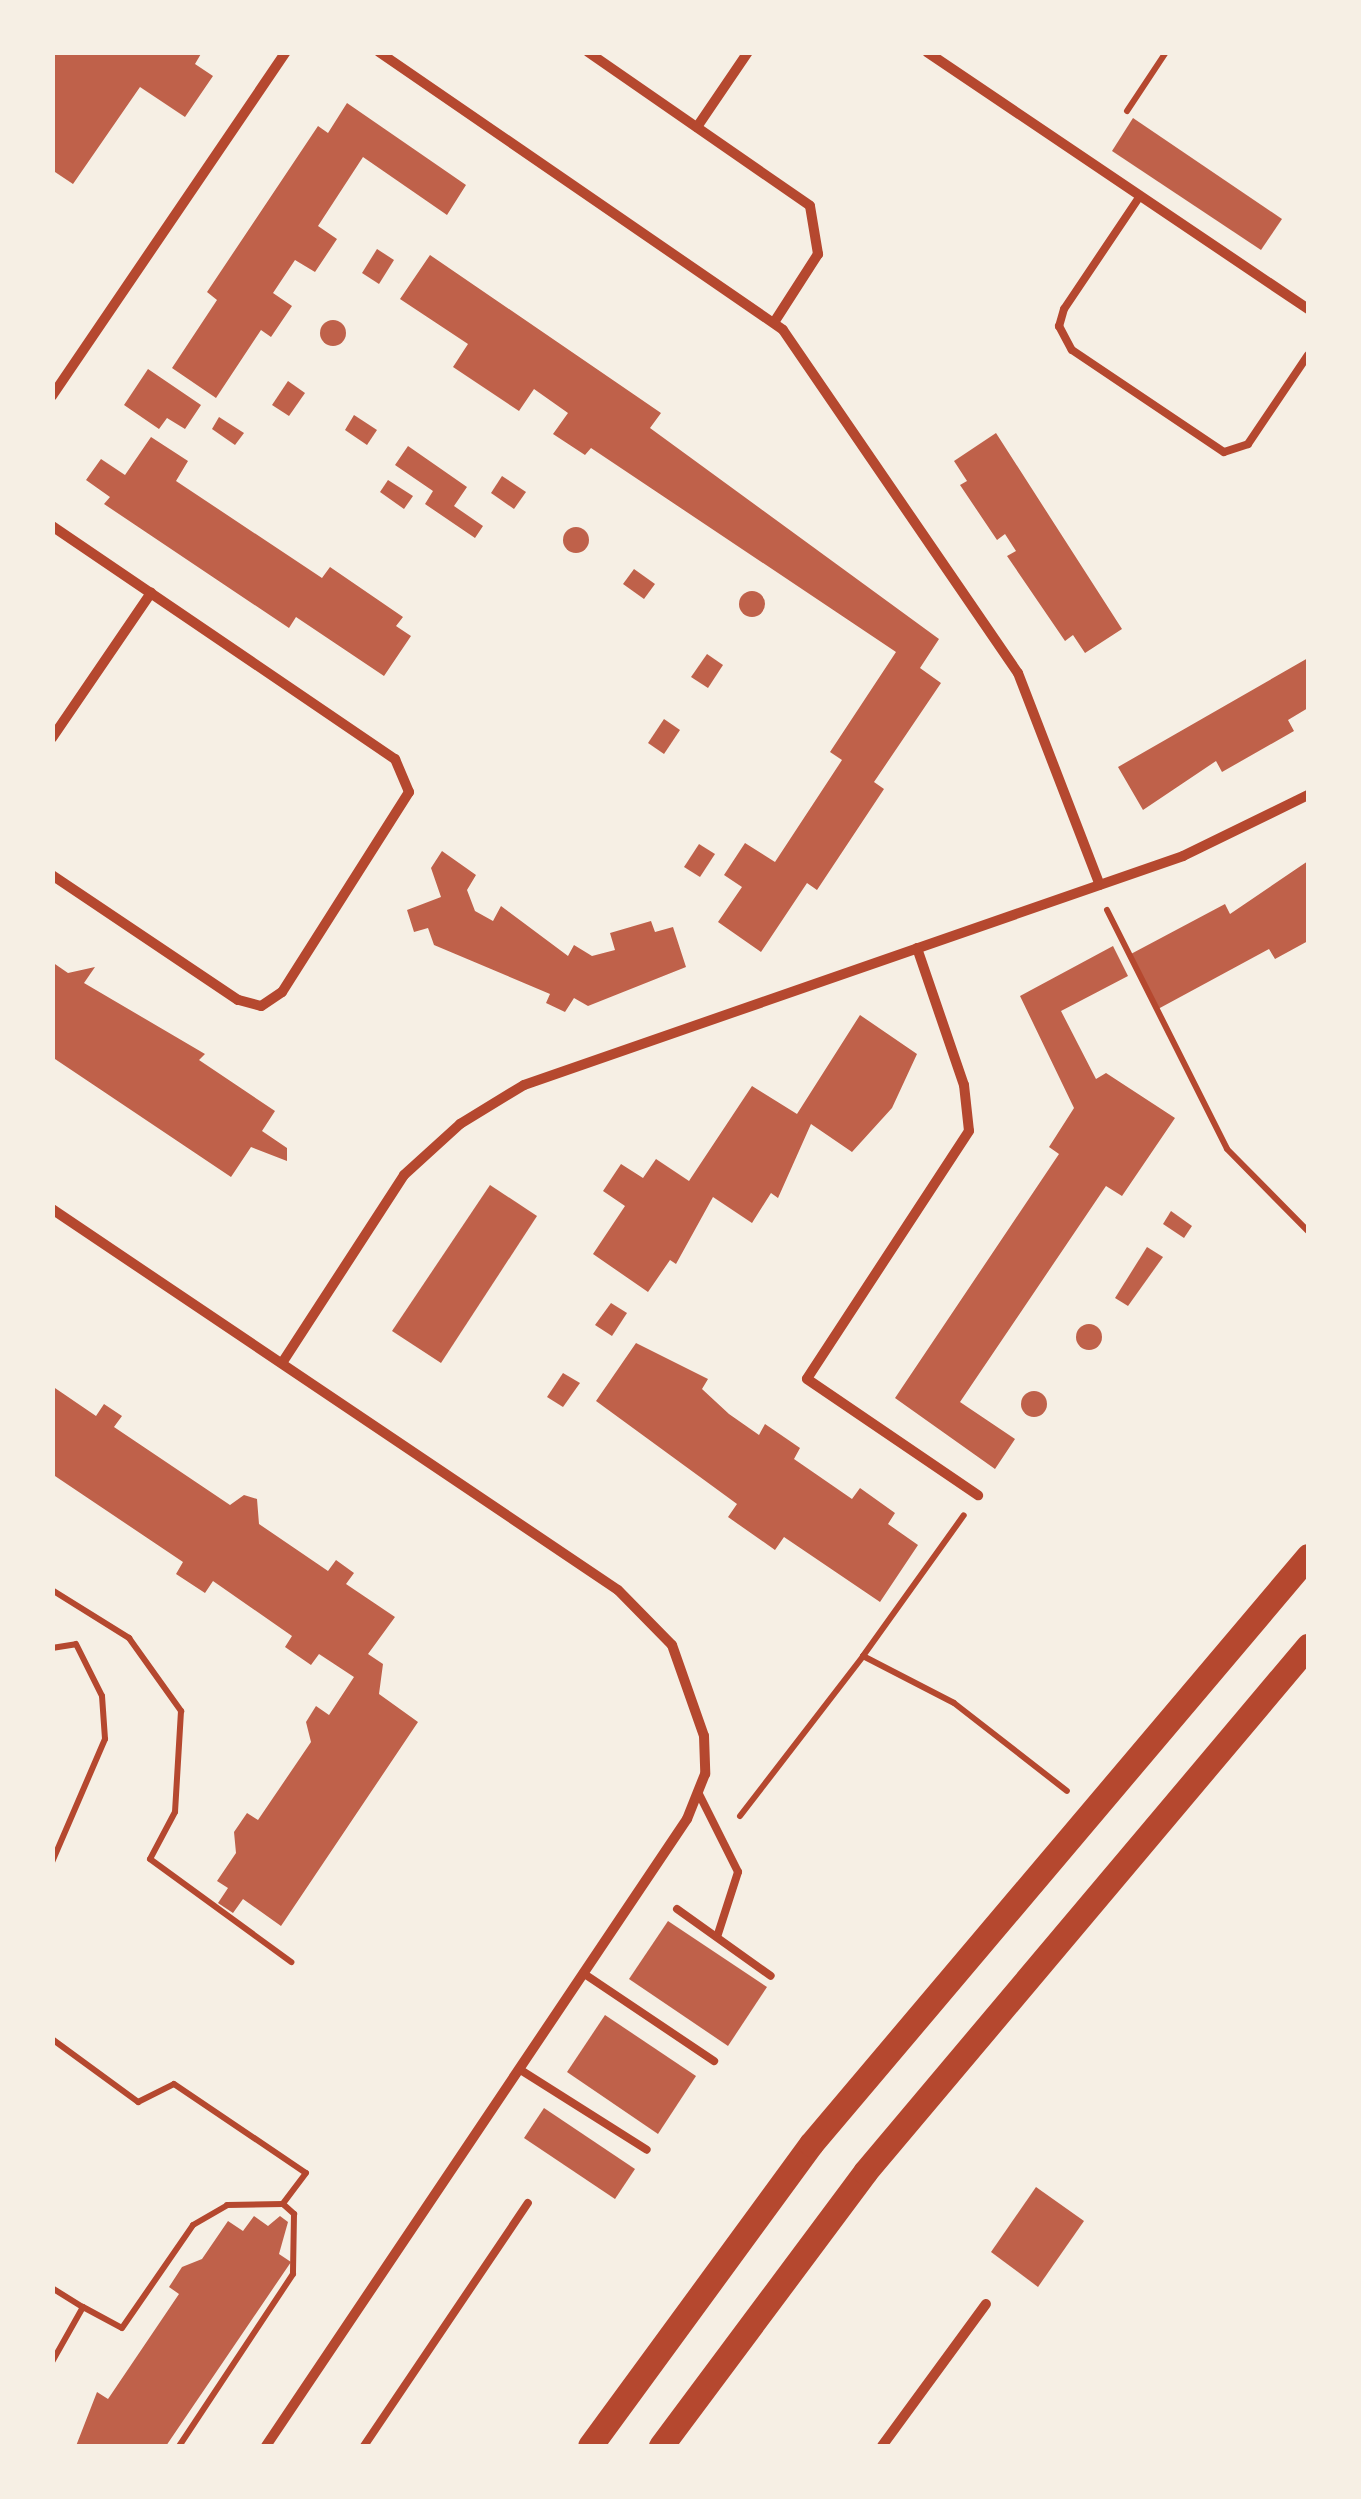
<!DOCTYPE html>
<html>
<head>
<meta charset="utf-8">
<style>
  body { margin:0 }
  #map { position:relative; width:1361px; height:2499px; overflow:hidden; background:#f6efe4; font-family:"Public Sans",sans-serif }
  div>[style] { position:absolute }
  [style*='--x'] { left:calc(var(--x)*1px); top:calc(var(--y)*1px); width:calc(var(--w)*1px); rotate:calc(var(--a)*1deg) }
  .building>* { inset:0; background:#bf614a }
  .round { border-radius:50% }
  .path>* { height:6px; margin:-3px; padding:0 3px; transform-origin:3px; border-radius:3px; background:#b5482f }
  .service>* { height:8px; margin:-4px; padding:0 4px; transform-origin:4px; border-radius:4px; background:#b5482f }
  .minor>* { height:10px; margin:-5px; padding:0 5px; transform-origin:5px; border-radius:5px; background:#b5482f }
  .primary>* { height:25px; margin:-12.5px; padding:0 12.5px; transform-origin:12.5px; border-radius:12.5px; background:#b5482f }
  span { translate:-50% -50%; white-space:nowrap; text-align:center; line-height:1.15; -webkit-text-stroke:8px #f6efe4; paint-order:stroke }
  .frame { position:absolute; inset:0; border:55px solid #f6efe4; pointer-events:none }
</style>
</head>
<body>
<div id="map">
  <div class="building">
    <div style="clip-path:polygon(52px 52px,202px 52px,195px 64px,213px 76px,185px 117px,140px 87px,73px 184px,52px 170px)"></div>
    <div style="clip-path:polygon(347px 103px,466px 185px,447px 215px,363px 157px,318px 226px,337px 239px,315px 272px,295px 260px,273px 293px,292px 306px,271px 337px,261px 330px,216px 398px,172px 368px,217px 300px,207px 292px,318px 126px,328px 133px)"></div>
    <div style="clip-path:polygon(1133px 118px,1282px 219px,1261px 250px,1112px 151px)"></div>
    <div style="clip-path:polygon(377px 249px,394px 260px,379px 284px,362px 273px)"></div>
    <div style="clip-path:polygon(430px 255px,661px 413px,650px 428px,939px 639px,920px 668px,941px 683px,874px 782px,884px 789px,817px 890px,807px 883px,761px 952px,718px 922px,742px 887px,724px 875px,745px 843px,775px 862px,842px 760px,830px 752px,896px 652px,591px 448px,585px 455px,553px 434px,568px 413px,534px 389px,519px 411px,453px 367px,468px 344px,400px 299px)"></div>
    <div class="round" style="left:320px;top:320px;width:26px;height:26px"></div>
    <div style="clip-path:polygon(148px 369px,201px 405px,185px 429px,167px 418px,159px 429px,124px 405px)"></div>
    <div style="clip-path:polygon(288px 381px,305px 393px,289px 416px,272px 405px)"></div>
    <div style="clip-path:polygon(354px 415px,377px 430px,367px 445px,345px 430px)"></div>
    <div style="clip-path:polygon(219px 417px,244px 433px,235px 445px,212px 429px)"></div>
    <div style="clip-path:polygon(996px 433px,1122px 629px,1085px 653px,1073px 635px,1065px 641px,1007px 556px,1016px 551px,1005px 534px,997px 540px,960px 485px,967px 481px,954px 461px)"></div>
    <div style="clip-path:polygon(151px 437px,188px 461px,176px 481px,322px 578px,330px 567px,403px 617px,396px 626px,411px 636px,384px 676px,296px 617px,289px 628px,104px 504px,110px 497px,86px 480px,101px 459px,125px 475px)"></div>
    <div style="clip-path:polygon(408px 446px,467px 487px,454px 506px,483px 526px,475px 538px,425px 504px,433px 491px,395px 465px)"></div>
    <div style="clip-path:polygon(502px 476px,526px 492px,514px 509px,491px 493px)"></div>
    <div style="clip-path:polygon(388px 480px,413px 496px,404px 509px,380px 492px)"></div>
    <div class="round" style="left:563px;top:527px;width:26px;height:26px"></div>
    <div style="clip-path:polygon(634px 569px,655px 584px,644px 599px,623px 584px)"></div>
    <div class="round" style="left:739px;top:591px;width:26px;height:26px"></div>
    <div style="clip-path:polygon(707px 654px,723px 665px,708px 688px,691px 677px)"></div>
    <div style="clip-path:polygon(1308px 658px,1308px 708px,1288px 720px,1294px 731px,1222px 772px,1216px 761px,1143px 810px,1118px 767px)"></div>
    <div style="clip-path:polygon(664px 719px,680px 730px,664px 754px,648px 743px)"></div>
    <div style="clip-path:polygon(699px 844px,715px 854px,700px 877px,684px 867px)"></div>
    <div style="clip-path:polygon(442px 851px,476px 875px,467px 890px,475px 911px,493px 921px,501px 906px,568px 956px,574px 945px,592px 956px,615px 950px,610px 933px,651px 921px,655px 932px,673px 927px,686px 967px,588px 1006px,574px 998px,565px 1012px,546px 1003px,550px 994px,434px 945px,428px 928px,414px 932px,407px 910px,441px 897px,431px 868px)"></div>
    <div style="clip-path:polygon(1308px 861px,1308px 941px,1275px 959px,1269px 949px,1158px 1009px,1129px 955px,1225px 904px,1230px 914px)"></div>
    <div style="clip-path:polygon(1113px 946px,1128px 976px,1061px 1011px,1096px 1079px,1106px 1073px,1175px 1118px,1122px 1196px,1106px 1186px,960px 1402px,1015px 1439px,995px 1469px,895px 1398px,1059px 1154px,1049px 1147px,1074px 1108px,1020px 996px)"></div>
    <div style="clip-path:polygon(52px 962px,68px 973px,95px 967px,84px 983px,205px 1054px,199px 1060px,275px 1111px,262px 1131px,287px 1148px,287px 1161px,251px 1147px,231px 1177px,52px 1057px)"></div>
    <div style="clip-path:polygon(860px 1015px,917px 1054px,892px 1108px,852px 1152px,811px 1124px,778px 1198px,771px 1193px,752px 1223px,713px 1197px,676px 1264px,670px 1260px,648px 1292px,593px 1254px,625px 1206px,603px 1191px,621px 1164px,643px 1178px,656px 1159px,689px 1181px,752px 1086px,797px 1114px)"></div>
    <div style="clip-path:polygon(490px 1185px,537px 1216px,441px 1363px,392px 1331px)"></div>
    <div style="clip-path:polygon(1171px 1211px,1192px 1226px,1184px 1238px,1163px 1224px)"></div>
    <div style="clip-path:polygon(1147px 1247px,1163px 1257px,1128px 1306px,1115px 1298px)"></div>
    <div style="clip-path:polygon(611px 1303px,627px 1313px,612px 1336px,595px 1325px)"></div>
    <div class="round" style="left:1076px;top:1324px;width:26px;height:26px"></div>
    <div style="clip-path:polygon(636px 1343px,708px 1379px,702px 1389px,729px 1414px,759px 1435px,765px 1424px,784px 1437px,800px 1448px,794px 1459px,852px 1499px,860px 1488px,895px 1513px,888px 1524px,918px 1545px,880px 1602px,784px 1537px,775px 1550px,728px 1517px,737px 1504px,596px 1401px)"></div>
    <div style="clip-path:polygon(563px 1373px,580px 1383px,563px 1407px,547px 1397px)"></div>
    <div style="clip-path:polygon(52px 1386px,96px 1416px,104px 1404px,122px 1416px,114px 1427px,230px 1505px,244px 1495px,257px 1499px,259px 1524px,328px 1571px,336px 1560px,354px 1573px,346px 1584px,395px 1617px,368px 1654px,383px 1664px,379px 1694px,418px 1722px,281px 1926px,243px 1899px,233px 1913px,218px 1903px,228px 1888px,217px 1881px,236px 1853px,234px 1832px,247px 1813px,258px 1820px,311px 1742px,306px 1722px,316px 1706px,329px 1715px,354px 1677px,319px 1654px,311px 1665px,285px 1647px,292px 1636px,213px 1581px,205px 1593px,176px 1574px,183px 1562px,52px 1474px)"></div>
    <div class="round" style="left:1021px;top:1391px;width:26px;height:26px"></div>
    <div style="clip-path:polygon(668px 1921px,767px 1987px,728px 2046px,629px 1979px)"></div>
    <div style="clip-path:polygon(605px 2015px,696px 2076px,658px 2134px,567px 2072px)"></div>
    <div style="clip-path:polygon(544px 2108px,635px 2169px,615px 2199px,524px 2138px)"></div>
    <div style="clip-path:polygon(1036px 2187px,1084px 2221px,1038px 2287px,991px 2252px)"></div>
    <div style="clip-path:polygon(254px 2216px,268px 2226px,280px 2216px,288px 2222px,279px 2254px,291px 2262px,166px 2446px,76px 2446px,97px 2392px,108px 2399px,179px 2294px,169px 2287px,182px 2267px,202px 2259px,228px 2221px,243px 2231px)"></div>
  </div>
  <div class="path">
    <div style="--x:1127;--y:111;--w:71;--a:-56.5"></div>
    <div style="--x:1107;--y:910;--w:267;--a:63.3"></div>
    <div style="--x:1227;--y:1149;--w:115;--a:45.4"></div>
    <div style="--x:52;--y:1590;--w:91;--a:31.9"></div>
    <div style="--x:129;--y:1638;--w:90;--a:54.5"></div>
    <div style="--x:181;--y:1711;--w:101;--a:93.4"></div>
    <div style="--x:175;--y:1812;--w:53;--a:118"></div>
    <div style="--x:150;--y:1859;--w:175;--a:36.1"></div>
    <div style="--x:52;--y:1648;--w:24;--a:-9"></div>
    <div style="--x:76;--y:1644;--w:58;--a:63.4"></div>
    <div style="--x:102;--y:1696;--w:43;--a:86"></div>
    <div style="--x:105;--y:1739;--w:134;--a:113.3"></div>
    <div style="--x:863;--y:1656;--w:173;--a:-54.4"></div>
    <div style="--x:740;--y:1816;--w:202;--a:-52.4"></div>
    <div style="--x:863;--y:1656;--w:102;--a:27.3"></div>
    <div style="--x:954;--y:1703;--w:143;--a:37.9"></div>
    <div style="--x:52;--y:2039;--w:107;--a:36.2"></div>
    <div style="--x:138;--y:2102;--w:40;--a:-26.6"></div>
    <div style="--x:174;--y:2084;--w:159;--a:34"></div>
    <div style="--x:306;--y:2173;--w:39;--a:127"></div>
    <div style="--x:52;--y:2288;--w:36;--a:32"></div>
    <div style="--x:83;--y:2307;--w:63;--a:119.4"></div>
    <div style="--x:83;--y:2307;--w:44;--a:28.3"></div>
    <div style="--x:122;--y:2328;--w:125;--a:-55.4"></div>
    <div style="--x:193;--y:2225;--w:39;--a:-30"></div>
    <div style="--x:227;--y:2205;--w:56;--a:-1"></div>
    <div style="--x:283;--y:2204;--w:15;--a:42"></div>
    <div style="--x:294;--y:2214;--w:60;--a:91"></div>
    <div style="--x:293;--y:2274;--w:206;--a:123.5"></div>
  </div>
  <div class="service">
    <div style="--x:1140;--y:196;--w:136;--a:123.9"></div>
    <div style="--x:1064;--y:309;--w:18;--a:106"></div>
    <div style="--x:1059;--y:326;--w:27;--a:62"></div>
    <div style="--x:1072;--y:350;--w:183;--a:33.9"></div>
    <div style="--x:1224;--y:452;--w:25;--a:-18"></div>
    <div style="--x:1248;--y:444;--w:107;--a:-56"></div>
    <div style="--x:699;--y:1794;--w:87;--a:63.4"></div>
    <div style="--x:738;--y:1872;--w:68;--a:107.9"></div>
    <div style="--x:677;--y:1909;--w:115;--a:35.5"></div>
    <div style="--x:583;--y:1973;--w:158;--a:33.9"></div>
    <div style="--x:519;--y:2069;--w:151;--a:32.3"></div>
    <div style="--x:364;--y:2446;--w:293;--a:-56"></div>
  </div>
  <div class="minor">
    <div style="--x:379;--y:52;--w:490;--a:34.5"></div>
    <div style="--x:783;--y:330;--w:416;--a:55.6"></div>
    <div style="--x:1018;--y:673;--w:227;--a:68.9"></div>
    <div style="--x:588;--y:52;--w:270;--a:34.7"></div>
    <div style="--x:810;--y:206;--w:49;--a:80.5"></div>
    <div style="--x:818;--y:254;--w:80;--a:122.7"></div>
    <div style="--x:927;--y:52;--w:460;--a:34"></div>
    <div style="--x:697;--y:127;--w:91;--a:-55.8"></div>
    <div style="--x:52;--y:396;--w:416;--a:-55.8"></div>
    <div style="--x:52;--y:526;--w:415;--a:34.2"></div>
    <div style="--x:395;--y:759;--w:36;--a:67"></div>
    <div style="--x:409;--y:792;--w:237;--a:122.4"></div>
    <div style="--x:282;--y:992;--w:25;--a:146"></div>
    <div style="--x:261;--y:1006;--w:24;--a:-165"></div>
    <div style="--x:238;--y:1000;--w:224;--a:-146.1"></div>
    <div style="--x:52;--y:738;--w:176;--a:-55.7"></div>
    <div style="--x:917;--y:948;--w:145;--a:71.1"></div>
    <div style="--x:964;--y:1085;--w:46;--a:83.8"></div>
    <div style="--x:969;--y:1131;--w:296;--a:123.2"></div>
    <div style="--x:807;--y:1379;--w:207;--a:34.2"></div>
    <div style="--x:52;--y:1209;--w:682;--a:33.95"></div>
    <div style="--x:618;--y:1590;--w:77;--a:45.5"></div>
    <div style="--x:672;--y:1645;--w:96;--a:70.6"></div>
    <div style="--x:704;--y:1736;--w:38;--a:88"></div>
    <div style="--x:705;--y:1774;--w:48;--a:111.8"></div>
    <div style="--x:687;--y:1819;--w:755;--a:123.88"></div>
    <div style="--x:282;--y:1363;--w:224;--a:-57"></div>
    <div style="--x:404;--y:1175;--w:76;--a:-42.3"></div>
    <div style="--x:460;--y:1124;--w:75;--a:-31.4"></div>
    <div style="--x:524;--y:1085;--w:698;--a:-19.16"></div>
    <div style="--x:1183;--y:856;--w:139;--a:-26"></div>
    <div style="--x:882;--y:2446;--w:176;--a:-53.8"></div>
  </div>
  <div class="primary">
    <div style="--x:590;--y:2446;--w:374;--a:-53.8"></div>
    <div style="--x:811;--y:2144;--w:770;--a:-49.79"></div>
    <div style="--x:661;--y:2446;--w:342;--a:-53.3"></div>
    <div style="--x:865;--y:2172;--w:688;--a:-49.9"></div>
  </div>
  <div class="frame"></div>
</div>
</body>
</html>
